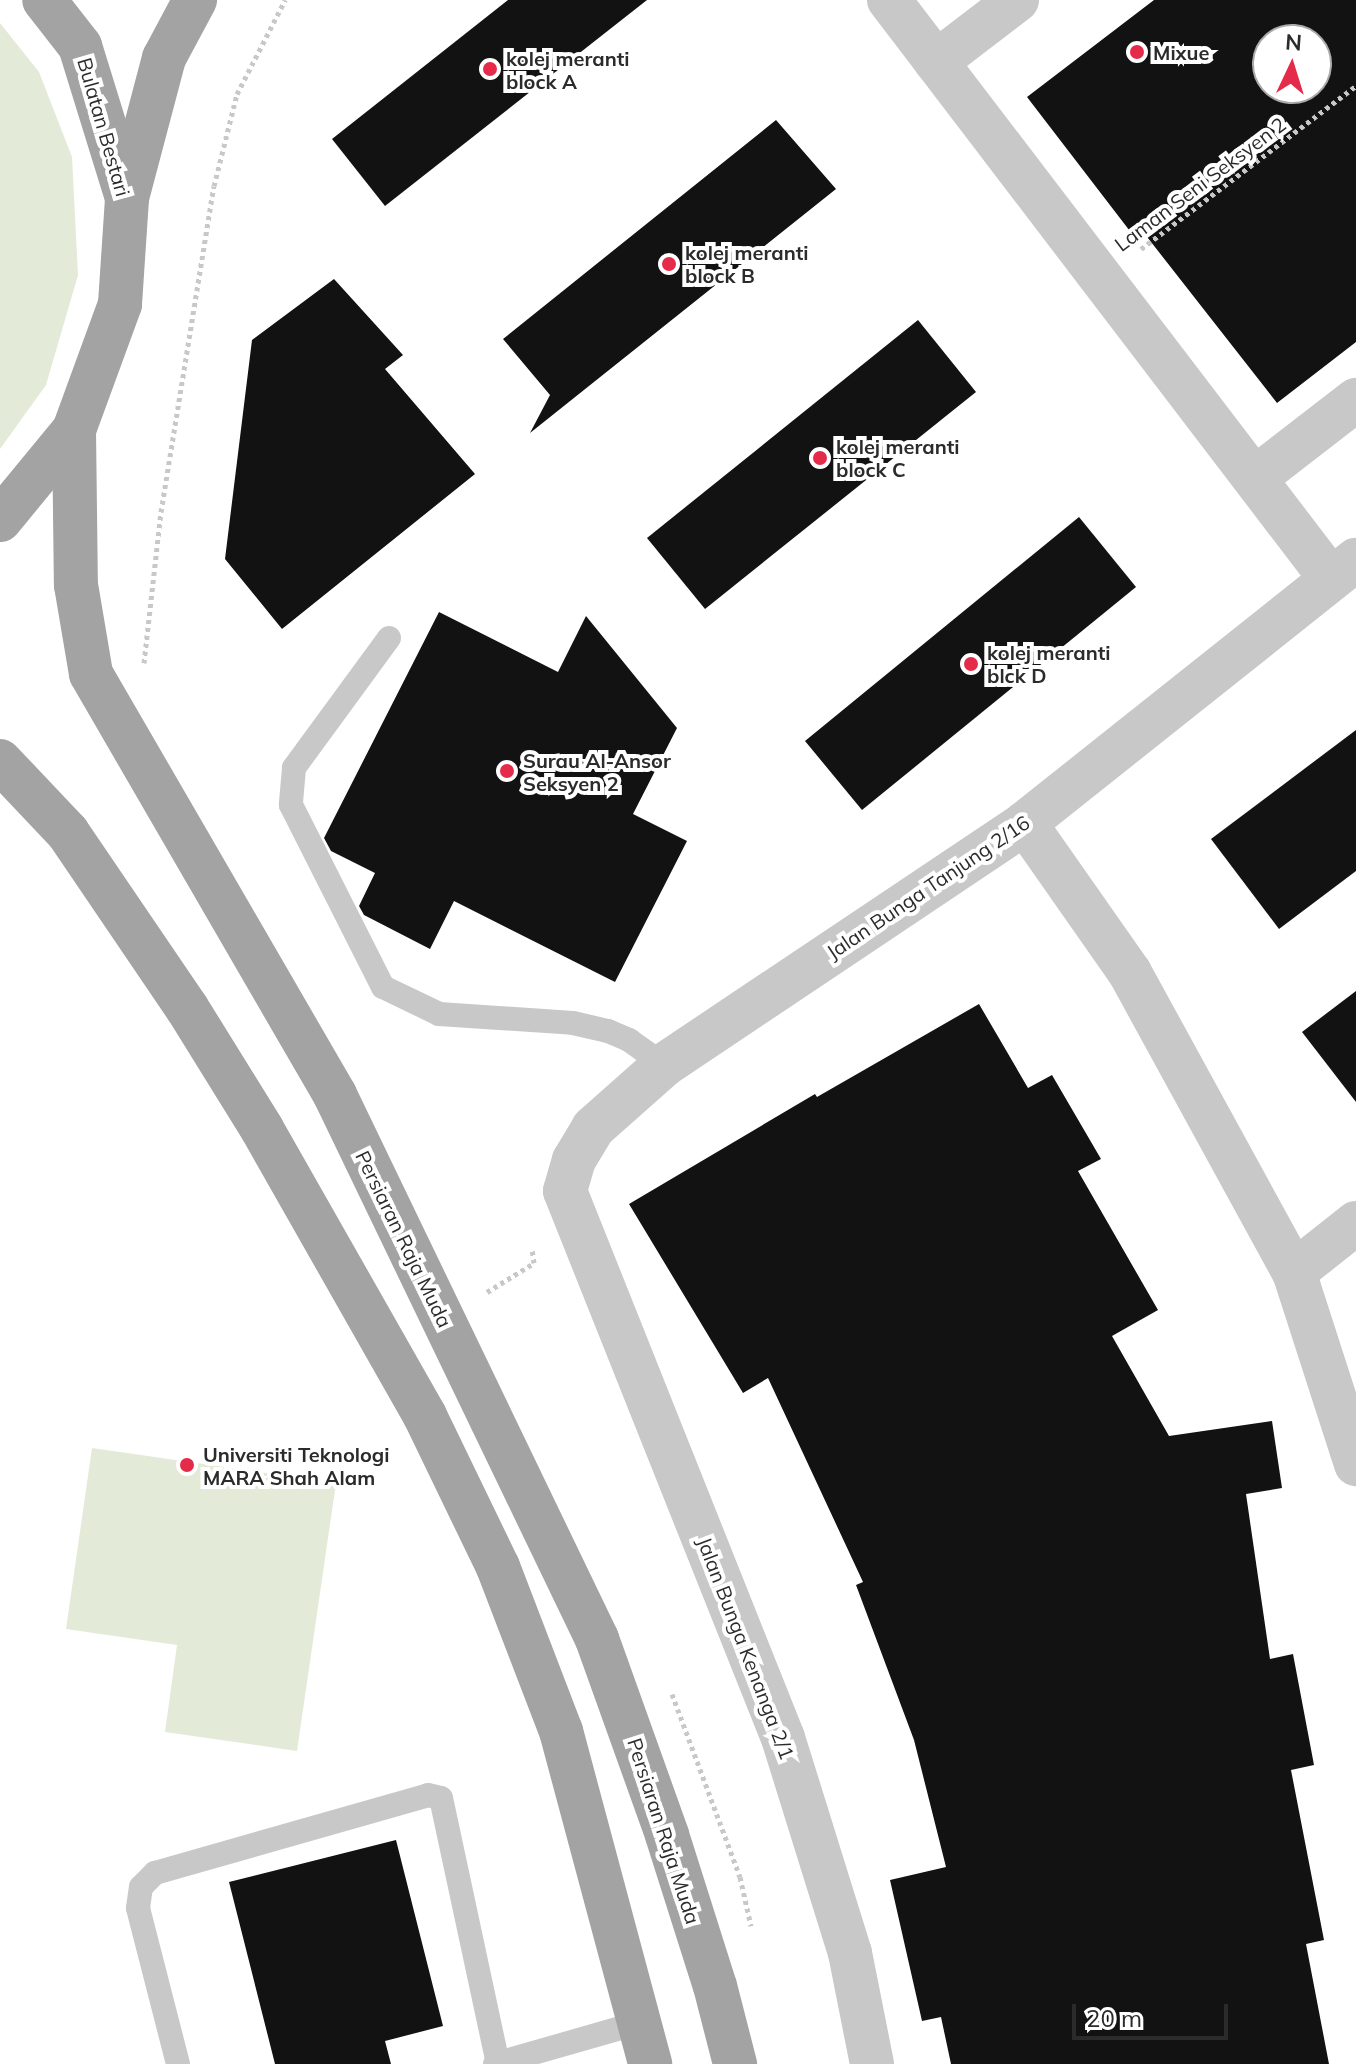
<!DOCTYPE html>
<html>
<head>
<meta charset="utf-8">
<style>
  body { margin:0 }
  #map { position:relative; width:1356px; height:2064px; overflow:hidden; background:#fff; font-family:Mulish,sans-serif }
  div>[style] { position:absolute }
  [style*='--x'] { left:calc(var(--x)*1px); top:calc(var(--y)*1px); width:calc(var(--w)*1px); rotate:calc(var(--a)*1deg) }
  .green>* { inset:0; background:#e3ead8 }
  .building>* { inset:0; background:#121212 }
  .path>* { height:5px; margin-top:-2.5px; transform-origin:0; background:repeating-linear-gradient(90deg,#c8c8c8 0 4px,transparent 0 8px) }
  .service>* { height:24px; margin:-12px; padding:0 12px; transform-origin:12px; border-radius:12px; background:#c8c8c8 }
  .minor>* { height:44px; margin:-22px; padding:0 22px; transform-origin:22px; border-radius:22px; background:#c8c8c8 }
  .primary>* { height:44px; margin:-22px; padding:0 22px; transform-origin:22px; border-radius:22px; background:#a3a3a3 }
  .dots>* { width:22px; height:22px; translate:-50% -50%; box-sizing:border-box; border:4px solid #fff; border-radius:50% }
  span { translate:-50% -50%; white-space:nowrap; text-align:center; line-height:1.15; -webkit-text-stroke:8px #fff; paint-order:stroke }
  .poi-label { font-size:20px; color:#2b2b2b; font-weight:700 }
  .left { translate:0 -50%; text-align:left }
  .street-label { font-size:20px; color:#2b2b2b }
  .north { position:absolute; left:1252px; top:24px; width:80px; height:80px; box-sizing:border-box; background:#fff; border:2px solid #aaa; border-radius:50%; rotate:4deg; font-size:22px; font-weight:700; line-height:32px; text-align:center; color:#2b2b2b }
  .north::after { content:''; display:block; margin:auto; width:28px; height:36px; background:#e42b49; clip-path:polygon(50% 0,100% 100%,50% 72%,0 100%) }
  .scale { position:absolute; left:1072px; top:2004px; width:156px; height:36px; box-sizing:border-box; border:4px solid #2b2b2b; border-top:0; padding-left:10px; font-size:24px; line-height:28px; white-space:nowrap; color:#2b2b2b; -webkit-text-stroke:6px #fff; paint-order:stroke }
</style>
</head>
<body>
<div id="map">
  <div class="green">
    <div style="clip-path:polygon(0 23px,39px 72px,72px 157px,78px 275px,46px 385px,0 449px)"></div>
    <div style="clip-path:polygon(92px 1448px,336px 1483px,297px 1751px,165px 1732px,177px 1645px,66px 1629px)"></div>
  </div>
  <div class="building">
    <div style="clip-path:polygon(508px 0,647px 0,385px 206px,332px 139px)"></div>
    <div style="clip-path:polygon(evenodd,1154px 0,1356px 0,1356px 342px,1277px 403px,1144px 233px,1136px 239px,1027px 97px,1154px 0,1268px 40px,1316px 40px,1316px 88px,1268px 88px,1268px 40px)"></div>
    <div style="clip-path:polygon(776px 120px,836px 189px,530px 433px,550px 395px,503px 339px)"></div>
    <div style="clip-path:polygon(334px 279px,403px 355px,385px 369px,475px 474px,282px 629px,225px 559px,252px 340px)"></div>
    <div style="clip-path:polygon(918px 320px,976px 392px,705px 609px,647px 538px)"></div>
    <div style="clip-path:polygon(1079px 517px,1136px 587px,862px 810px,805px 741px)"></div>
    <div style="clip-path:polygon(439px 612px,558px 672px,586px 616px,677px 728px,633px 814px,687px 841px,615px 982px,454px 901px,430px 949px,364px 915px,359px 906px,375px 873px,331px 851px,324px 838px)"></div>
    <div style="clip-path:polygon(1356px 730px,1356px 871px,1279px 929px,1211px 839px)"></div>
    <div style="clip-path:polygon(1356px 991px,1356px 1102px,1302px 1032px)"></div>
    <div style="clip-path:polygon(979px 1004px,1028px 1088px,1052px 1075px,1101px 1159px,1078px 1171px,1158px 1310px,1112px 1336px,1169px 1436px,1272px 1421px,1282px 1488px,1246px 1494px,1270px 1659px,1293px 1654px,1314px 1765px,1291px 1770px,1324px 1940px,1306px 1944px,1329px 2064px,951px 2064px,941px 2017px,922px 2021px,890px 1880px,946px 1867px,914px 1740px,856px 1585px,863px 1582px,768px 1378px,743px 1393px,629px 1204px,815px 1094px,817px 1097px)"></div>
    <div style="clip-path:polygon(396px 1840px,443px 2026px,385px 2041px,391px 2064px,275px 2064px,229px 1882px)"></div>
  </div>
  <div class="path">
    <div style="--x:1141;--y:249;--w:270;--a:-37.2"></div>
    <div style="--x:144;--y:663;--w:152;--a:-83.6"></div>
    <div style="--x:161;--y:512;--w:330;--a:-80.8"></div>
    <div style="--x:214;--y:186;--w:95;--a:-76"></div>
    <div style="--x:237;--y:94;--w:106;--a:-62.9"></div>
    <div style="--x:487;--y:1292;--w:55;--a:-31.7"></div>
    <div style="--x:534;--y:1263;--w:15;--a:-98"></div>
    <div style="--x:672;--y:1694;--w:195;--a:69.6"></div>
    <div style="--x:740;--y:1877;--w:50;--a:77.3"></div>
  </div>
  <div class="service">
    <div style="--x:389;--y:638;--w:161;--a:126.2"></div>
    <div style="--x:294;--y:768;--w:37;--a:95"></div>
    <div style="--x:291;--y:805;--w:204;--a:63.2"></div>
    <div style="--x:383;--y:987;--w:62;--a:25.7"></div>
    <div style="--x:439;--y:1014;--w:134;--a:3.8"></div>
    <div style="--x:573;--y:1023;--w:36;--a:13"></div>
    <div style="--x:608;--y:1031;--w:23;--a:23"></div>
    <div style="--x:629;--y:1040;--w:43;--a:35.5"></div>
    <div style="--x:178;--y:2064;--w:161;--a:-104.4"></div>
    <div style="--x:138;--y:1908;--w:21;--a:-82"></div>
    <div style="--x:141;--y:1887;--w:20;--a:-45"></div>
    <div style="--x:155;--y:1873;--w:284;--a:-15.9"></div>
    <div style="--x:428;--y:1795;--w:13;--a:13"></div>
    <div style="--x:441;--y:1798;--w:271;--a:77.9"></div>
    <div style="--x:495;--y:2064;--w:152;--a:-16"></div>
  </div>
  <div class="minor">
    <div style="--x:889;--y:0;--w:728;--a:52.64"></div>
    <div style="--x:936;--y:62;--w:102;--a:-37.4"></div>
    <div style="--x:1255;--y:478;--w:128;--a:-37.7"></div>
    <div style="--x:1025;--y:823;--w:183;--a:55"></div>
    <div style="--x:1130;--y:973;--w:341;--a:61.3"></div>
    <div style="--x:1294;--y:1272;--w:202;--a:72.1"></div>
    <div style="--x:1294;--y:1272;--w:79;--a:-38.3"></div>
    <div style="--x:872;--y:2064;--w:113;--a:-101.2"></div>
    <div style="--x:850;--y:1953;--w:225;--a:-107.3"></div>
    <div style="--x:783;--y:1738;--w:589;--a:-111.73"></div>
    <div style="--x:565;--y:1191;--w:32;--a:-74"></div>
    <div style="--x:574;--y:1160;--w:37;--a:-59"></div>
    <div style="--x:593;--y:1128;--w:95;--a:-41.6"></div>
    <div style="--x:664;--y:1065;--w:435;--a:-33.8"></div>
    <div style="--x:1025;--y:823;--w:423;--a:-38.5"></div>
  </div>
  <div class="primary">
    <div style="--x:127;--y:198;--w:145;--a:-75.2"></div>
    <div style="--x:164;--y:58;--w:66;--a:-61.9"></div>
    <div style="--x:74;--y:430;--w:155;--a:89.3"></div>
    <div style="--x:76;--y:585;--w:90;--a:80.4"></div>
    <div style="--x:91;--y:674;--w:487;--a:59.9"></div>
    <div style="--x:335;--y:1095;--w:604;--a:64.28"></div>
    <div style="--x:597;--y:1639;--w:208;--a:70.3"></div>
    <div style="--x:667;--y:1835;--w:158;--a:72.4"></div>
    <div style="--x:715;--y:1986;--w:81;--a:75.6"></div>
    <div style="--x:0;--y:520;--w:117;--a:-50.6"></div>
    <div style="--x:74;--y:430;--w:134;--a:-69.9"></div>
    <div style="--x:120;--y:304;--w:106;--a:-86.2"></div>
    <div style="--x:127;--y:198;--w:159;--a:-107.2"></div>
    <div style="--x:80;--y:46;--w:58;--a:-128"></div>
    <div style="--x:0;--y:761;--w:99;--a:46.6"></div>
    <div style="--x:68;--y:833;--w:212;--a:55.8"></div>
    <div style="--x:187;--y:1008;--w:142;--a:58.2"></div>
    <div style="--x:262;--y:1129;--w:330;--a:60.4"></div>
    <div style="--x:425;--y:1416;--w:168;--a:64.2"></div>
    <div style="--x:498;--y:1567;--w:176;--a:69"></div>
    <div style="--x:561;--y:1731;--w:345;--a:75"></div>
  </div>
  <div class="dots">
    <div style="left:1137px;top:52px;background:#e42b49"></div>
    <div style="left:490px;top:69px;background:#e42b49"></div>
    <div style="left:669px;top:264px;background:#e42b49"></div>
    <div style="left:820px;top:458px;background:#e42b49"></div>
    <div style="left:971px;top:664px;background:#e42b49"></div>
    <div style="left:507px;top:771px;background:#e42b49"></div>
    <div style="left:187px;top:1465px;background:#e42b49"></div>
  </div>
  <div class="poi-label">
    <span class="left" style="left:1153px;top:52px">Mixue</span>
    <span class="left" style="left:506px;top:70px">kolej meranti<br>block A</span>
    <span class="left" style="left:685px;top:264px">kolej meranti<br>block B</span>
    <span class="left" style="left:836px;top:458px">kolej meranti<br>block C</span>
    <span class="left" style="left:987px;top:664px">kolej meranti<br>blck D</span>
    <span class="left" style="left:523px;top:772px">Surau Al-Ansor<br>Seksyen 2</span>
    <span class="left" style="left:203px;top:1466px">Universiti Teknologi<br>MARA Shah Alam</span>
  </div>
  <div class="street-label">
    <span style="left:104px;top:127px;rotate:74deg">Bulatan Bestari</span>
    <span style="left:1200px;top:184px;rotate:-37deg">Laman Seni Seksyen 2</span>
    <span style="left:928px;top:887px;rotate:-34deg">Jalan Bunga Tanjung 2/16</span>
    <span style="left:404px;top:1239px;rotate:64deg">Persiaran Raja Muda</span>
    <span style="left:746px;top:1648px;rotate:69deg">Jalan Bunga Kenanga 2/1</span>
    <span style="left:664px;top:1831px;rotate:72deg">Persiaran Raja Muda</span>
  </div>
  <div class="north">N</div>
  <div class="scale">20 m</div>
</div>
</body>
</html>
